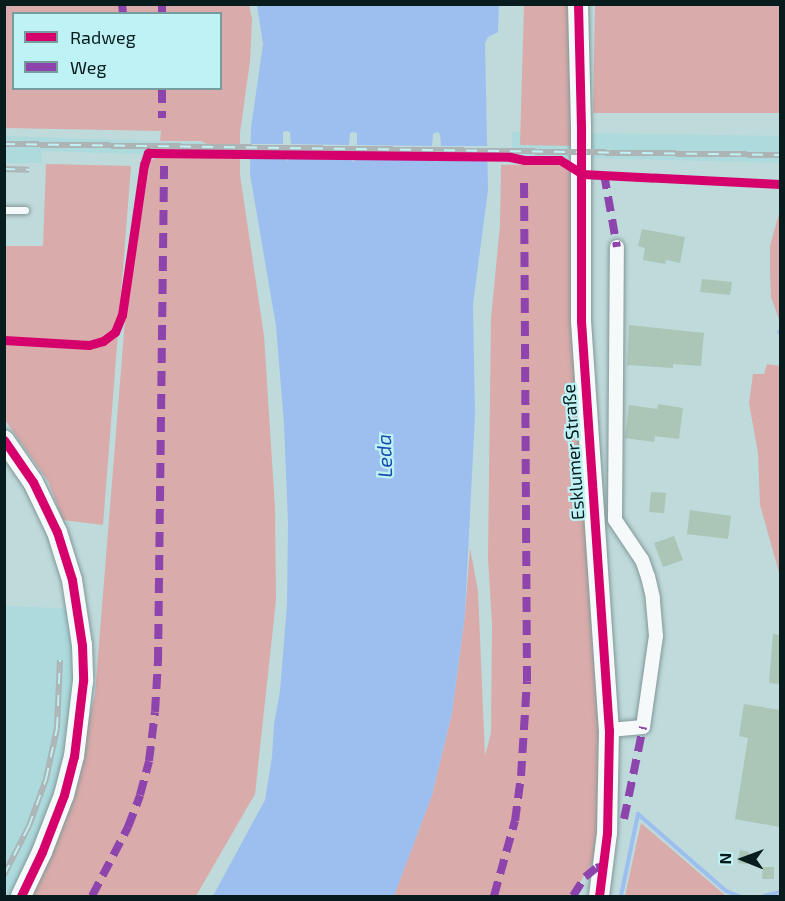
<!DOCTYPE html>
<html>
<head>
<meta charset="utf-8">
<style>
  body { margin:0 }
  #map { position:relative; width:785px; height:901px; overflow:hidden; background:#bfdadb; font-family:"Exo 2",sans-serif }
  div>[style] { position:absolute }
  [style*='--x'] { left:calc(var(--x)*1px); top:calc(var(--y)*1px); width:calc(var(--w)*1px); rotate:calc(var(--a)*1deg) }
  .built>* { inset:0; background:#acdadd }
  .green>* { inset:0; background:#d9abaa }
  .water>* { inset:0; background:#9cbff0 }
  .pier>* { inset:0; background:#bfdadb }
  .stream>* { height:4px; margin:-2px; padding:0 2px; transform-origin:2px; border-radius:2px; background:#9cbff0 }
  .building>* { inset:0; background:#abc5b6 }
  .roads { filter:drop-shadow(0 0 2px #829798) drop-shadow(0 0 2px #829798) }
  .lane>* { height:7px; margin:-3.5px; padding:0 3.5px; transform-origin:3.5px; border-radius:3.5px; background:#f5f9fa }
  .street>* { height:14px; margin:-7px; padding:0 7px; transform-origin:7px; border-radius:7px; background:#f5f9fa }
  .secondary>* { height:20px; margin:-10px; padding:0 10px; transform-origin:10px; border-radius:10px; background:#f5f9fa }
  .rail>* { height:6px; margin-top:-3px; transform-origin:0; background:repeating-linear-gradient(90deg,#bff2f5 0 11px,#adb4b5 0 22px); box-sizing:border-box; border-block:2px solid #adb4b5 }
  .quiet>* { height:8px; margin-top:-4px; transform-origin:0; background:repeating-linear-gradient(90deg,#8e44ad 0 15px,transparent 0 23px) }
  .cycleway>* { height:9px; margin:-4.5px; padding:0 4.5px; transform-origin:4.5px; border-radius:4.5px; background:#d6006c }
  span { translate:-50% -50%; white-space:nowrap; text-align:center; line-height:1.15; -webkit-text-stroke:4.5px #bff2f5; paint-order:stroke }
  .street-label { font-size:18px; color:#081c1d }
  .water-label { font-size:20px; color:#194caf; font-style:italic }
  .frame { position:absolute; inset:0; border:6px solid #081c1d; pointer-events:none }
  .legend { position:absolute; left:12px; top:12px; width:210px; height:78px; box-sizing:border-box; background:#bff2f5; border:2px solid #769c9f; margin:0; padding:8px 10px; list-style:none; font-size:18px; color:#081c1d }
  .legend li { display:flex; align-items:center; gap:12px; height:30px }
  .legend b { width:30px; border:2px solid #769c9f }
  .north { position:absolute; left:713px; top:829px; width:60px; height:60px; -webkit-text-stroke:4px #bff2f5; paint-order:stroke; rotate:271deg; font-size:16px; font-weight:700; line-height:24px; text-align:center; color:#081c1d }
  .north::after { content:''; display:block; margin:auto; width:21px; height:27px; background:#081c1d; clip-path:polygon(50% 0,100% 100%,50% 72%,0 100%) }
</style>
</head>
<body>
<div id="map">
  <div class="built">
    <div style="clip-path:polygon(512px 132px,780px 136px,780px 163px,512px 156px)"></div>
    <div style="clip-path:polygon(5px 136px,206px 143px,206px 156px,42px 151px,42px 163px,5px 163px)"></div>
    <div style="clip-path:polygon(5px 606px,78px 609px,80px 716px,21px 896px,5px 896px)"></div>
  </div>
  <div class="green">
    <div style="clip-path:polygon(evenodd,5px 5px,249px 5px,252px 19px,250px 61px,240px 133px,240px 175px,264px 336px,275px 508px,276px 600px,255px 794px,196px 896px,21px 896px,84px 742px,95px 694px,125px 320px,150px 161px,158px 157px,209px 158px,209px 145px,201px 141px,160px 141px,161px 131px,5px 128px,5px 5px,14px 14px,220px 14px,220px 88px,14px 88px,14px 14px)"></div>
    <div style="clip-path:polygon(524px 5px,572px 5px,574px 146px,520px 145px)"></div>
    <div style="clip-path:polygon(595px 5px,780px 5px,780px 113px,593px 113px)"></div>
    <div style="clip-path:polygon(46px 164px,131px 166px,103px 525px,63px 520px,48px 481px,5px 420px,5px 246px,43px 246px)"></div>
    <div style="clip-path:polygon(560px 164px,575px 174px,602px 755px,597px 856px,571px 896px,394px 896px,432px 795px,452px 713px,465px 614px,470px 548px,478px 591px,485px 756px,491px 733px,492px 625px,488px 558px,491px 318px,500px 225px,501px 165px)"></div>
    <div style="clip-path:polygon(780px 210px,780px 322px,771px 297px,770px 270px,770px 246px)"></div>
    <div style="clip-path:polygon(767px 364px,780px 366px,780px 576px,760px 505px,758px 453px,749px 403px,753px 374px,764px 374px)"></div>
    <div style="clip-path:polygon(641px 823px,726px 896px,625px 896px)"></div>
  </div>
  <div class="water">
    <div style="clip-path:polygon(257px 5px,499px 5px,498px 32px,488px 37px,485px 43px,488px 190px,473px 304px,475px 415px,465px 614px,452px 713px,432px 795px,394px 896px,213px 896px,265px 800px,272px 757px,274px 724px,280px 691px,287px 604px,288px 522px,284px 424px,276px 326px,250px 174px,251px 128px,263px 44px)"></div>
  </div>
  <div class="pier">
    <div style="clip-path:polygon(287px 131px,290px 132px,291px 144px,349px 145px,350px 133px,353px 132px,357px 133px,357px 145px,432px 146px,433px 134px,437px 132px,440px 134px,441px 146px,491px 146px,490px 158px,441px 158px,436px 162px,432px 158px,357px 157px,353px 162px,349px 157px,291px 157px,287px 161px,283px 156px,248px 156px,248px 144px,283px 144px,283px 132px)"></div>
  </div>
  <div class="stream">
    <div style="--x:779;--y:332;--w:1;--a:0"></div>
    <div style="--x:621;--y:896;--w:84;--a:-78.3"></div>
    <div style="--x:638;--y:814;--w:117;--a:41.2"></div>
    <div style="--x:726;--y:891;--w:14;--a:21"></div>
    <div style="--x:764;--y:896;--w:16;--a:-14"></div>
  </div>
  <div class="building">
    <div style="clip-path:polygon(642px 229px,685px 237px,680px 263px,666px 260px,665px 264px,643px 260px,645px 248px,638px 246px)"></div>
    <div style="clip-path:polygon(702px 279px,732px 282px,730px 295px,700px 292px)"></div>
    <div style="clip-path:polygon(629px 325px,704px 333px,701px 366px,673px 364px,673px 368px,627px 365px)"></div>
    <div style="clip-path:polygon(658px 404px,683px 408px,679px 439px,655px 436px,654px 442px,625px 438px,629px 405px,657px 409px)"></div>
    <div style="clip-path:polygon(651px 492px,666px 493px,664px 513px,649px 512px)"></div>
    <div style="clip-path:polygon(690px 510px,731px 516px,728px 539px,687px 534px)"></div>
    <div style="clip-path:polygon(674px 536px,683px 560px,663px 567px,654px 543px)"></div>
    <div style="clip-path:polygon(773px 634px,780px 635px,780px 684px,769px 683px)"></div>
    <div style="clip-path:polygon(744px 704px,780px 710px,780px 827px,735px 819px,748px 738px,739px 736px)"></div>
    <div style="clip-path:polygon(740px 850px,749px 852px,747px 864px,738px 863px)"></div>
    <div style="clip-path:polygon(763px 867px,774px 867px,774px 879px,762px 879px)"></div>
  </div>
  <div class="roads">
    <div class="lane">
      <div style="--x:4;--y:210;--w:21;--a:0"></div>
    </div>
    <div class="street">
      <div style="--x:609;--y:730;--w:34;--a:-5"></div>
      <div style="--x:643;--y:727;--w:92;--a:-81.9"></div>
      <div style="--x:656;--y:636;--w:38;--a:-95"></div>
      <div style="--x:653;--y:598;--w:22;--a:-103"></div>
      <div style="--x:648;--y:577;--w:18;--a:-109"></div>
      <div style="--x:642;--y:560;--w:48;--a:-124"></div>
      <div style="--x:615;--y:520;--w:273;--a:-89.6"></div>
    </div>
    <div class="secondary">
      <div style="--x:578;--y:4;--w:122;--a:88.6"></div>
      <div style="--x:581;--y:126;--w:195;--a:90"></div>
      <div style="--x:581;--y:321;--w:410;--a:86.1"></div>
      <div style="--x:609;--y:730;--w:103;--a:91.1"></div>
      <div style="--x:607;--y:833;--w:64;--a:97.2"></div>
      <div style="--x:4;--y:440;--w:51;--a:55.4"></div>
      <div style="--x:33;--y:482;--w:55;--a:64.4"></div>
      <div style="--x:57;--y:532;--w:50;--a:72.6"></div>
      <div style="--x:72;--y:580;--w:66;--a:81.3"></div>
      <div style="--x:82;--y:645;--w:36;--a:88"></div>
      <div style="--x:83;--y:681;--w:76;--a:96.8"></div>
      <div style="--x:74;--y:756;--w:40;--a:104.4"></div>
      <div style="--x:64;--y:795;--w:61;--a:111.1"></div>
      <div style="--x:42;--y:852;--w:49;--a:115.5"></div>
    </div>
  </div>
  <div class="rail">
    <div style="--x:4;--y:144;--w:776;--a:0.81"></div>
    <div style="--x:4;--y:169;--w:25;--a:2"></div>
    <div style="--x:4;--y:875;--w:55;--a:-63"></div>
    <div style="--x:29;--y:826;--w:50;--a:-70.1"></div>
    <div style="--x:46;--y:779;--w:52;--a:-77.8"></div>
    <div style="--x:57;--y:728;--w:68;--a:-87.5"></div>
  </div>
  <div class="quiet">
    <div style="--x:122;--y:4;--w:10;--a:84"></div>
    <div style="--x:162;--y:4;--w:10;--a:90"></div>
    <div style="--x:162;--y:88;--w:30;--a:90"></div>
    <div style="--x:604;--y:174;--w:74;--a:79.9"></div>
    <div style="--x:624;--y:819;--w:94;--a:-78.3"></div>
    <div style="--x:92;--y:896;--w:78;--a:-62.4"></div>
    <div style="--x:128;--y:827;--w:34;--a:-69"></div>
    <div style="--x:140;--y:795;--w:35;--a:-75"></div>
    <div style="--x:149;--y:761;--w:49;--a:-83"></div>
    <div style="--x:155;--y:712;--w:50;--a:-86.6"></div>
    <div style="--x:158;--y:662;--w:496;--a:-89.3"></div>
    <div style="--x:494;--y:896;--w:78;--a:-74.4"></div>
    <div style="--x:515;--y:821;--w:45;--a:-82.4"></div>
    <div style="--x:521;--y:776;--w:95;--a:-86.4"></div>
    <div style="--x:527;--y:681;--w:506;--a:-90.34"></div>
    <div style="--x:573;--y:896;--w:22;--a:-58"></div>
    <div style="--x:585;--y:877;--w:14;--a:-39"></div>
    <div style="--x:596;--y:868;--w:8;--a:-14"></div>
  </div>
  <div class="cycleway">
    <div style="--x:578;--y:4;--w:122;--a:88.6"></div>
    <div style="--x:581;--y:126;--w:195;--a:90"></div>
    <div style="--x:581;--y:321;--w:410;--a:86.1"></div>
    <div style="--x:609;--y:730;--w:103;--a:91.1"></div>
    <div style="--x:607;--y:833;--w:64;--a:97.2"></div>
    <div style="--x:4;--y:340;--w:85;--a:3.4"></div>
    <div style="--x:89;--y:345;--w:15;--a:-16"></div>
    <div style="--x:103;--y:341;--w:15;--a:-37"></div>
    <div style="--x:115;--y:332;--w:18;--a:-68"></div>
    <div style="--x:122;--y:315;--w:152;--a:-81.7"></div>
    <div style="--x:144;--y:165;--w:13;--a:-72"></div>
    <div style="--x:148;--y:153;--w:362;--a:0.6"></div>
    <div style="--x:510;--y:157;--w:14;--a:12"></div>
    <div style="--x:524;--y:160;--w:36;--a:0"></div>
    <div style="--x:560;--y:160;--w:26;--a:32"></div>
    <div style="--x:582;--y:174;--w:198;--a:2.9"></div>
    <div style="--x:4;--y:440;--w:51;--a:55.4"></div>
    <div style="--x:33;--y:482;--w:55;--a:64.4"></div>
    <div style="--x:57;--y:532;--w:50;--a:72.6"></div>
    <div style="--x:72;--y:580;--w:66;--a:81.3"></div>
    <div style="--x:82;--y:645;--w:36;--a:88"></div>
    <div style="--x:83;--y:681;--w:76;--a:96.8"></div>
    <div style="--x:74;--y:756;--w:40;--a:104.4"></div>
    <div style="--x:64;--y:795;--w:61;--a:111.1"></div>
    <div style="--x:42;--y:852;--w:49;--a:115.5"></div>
  </div>
  <div class="street-label">
    <span style="left:573px;top:452px;rotate:-94deg">Esklumer Straße</span>
  </div>
  <div class="water-label">
    <span style="left:384px;top:456px;rotate:-92deg">Leda</span>
  </div>
  <div class="frame"></div>
  <ul class="legend">
  <li><b style="height:8px;background:#d6006c"></b>Radweg</li>
  <li><b style="height:8px;background:#8e44ad"></b>Weg</li>
  </ul>
  <div class="north">N</div>
</div>
</body>
</html>
